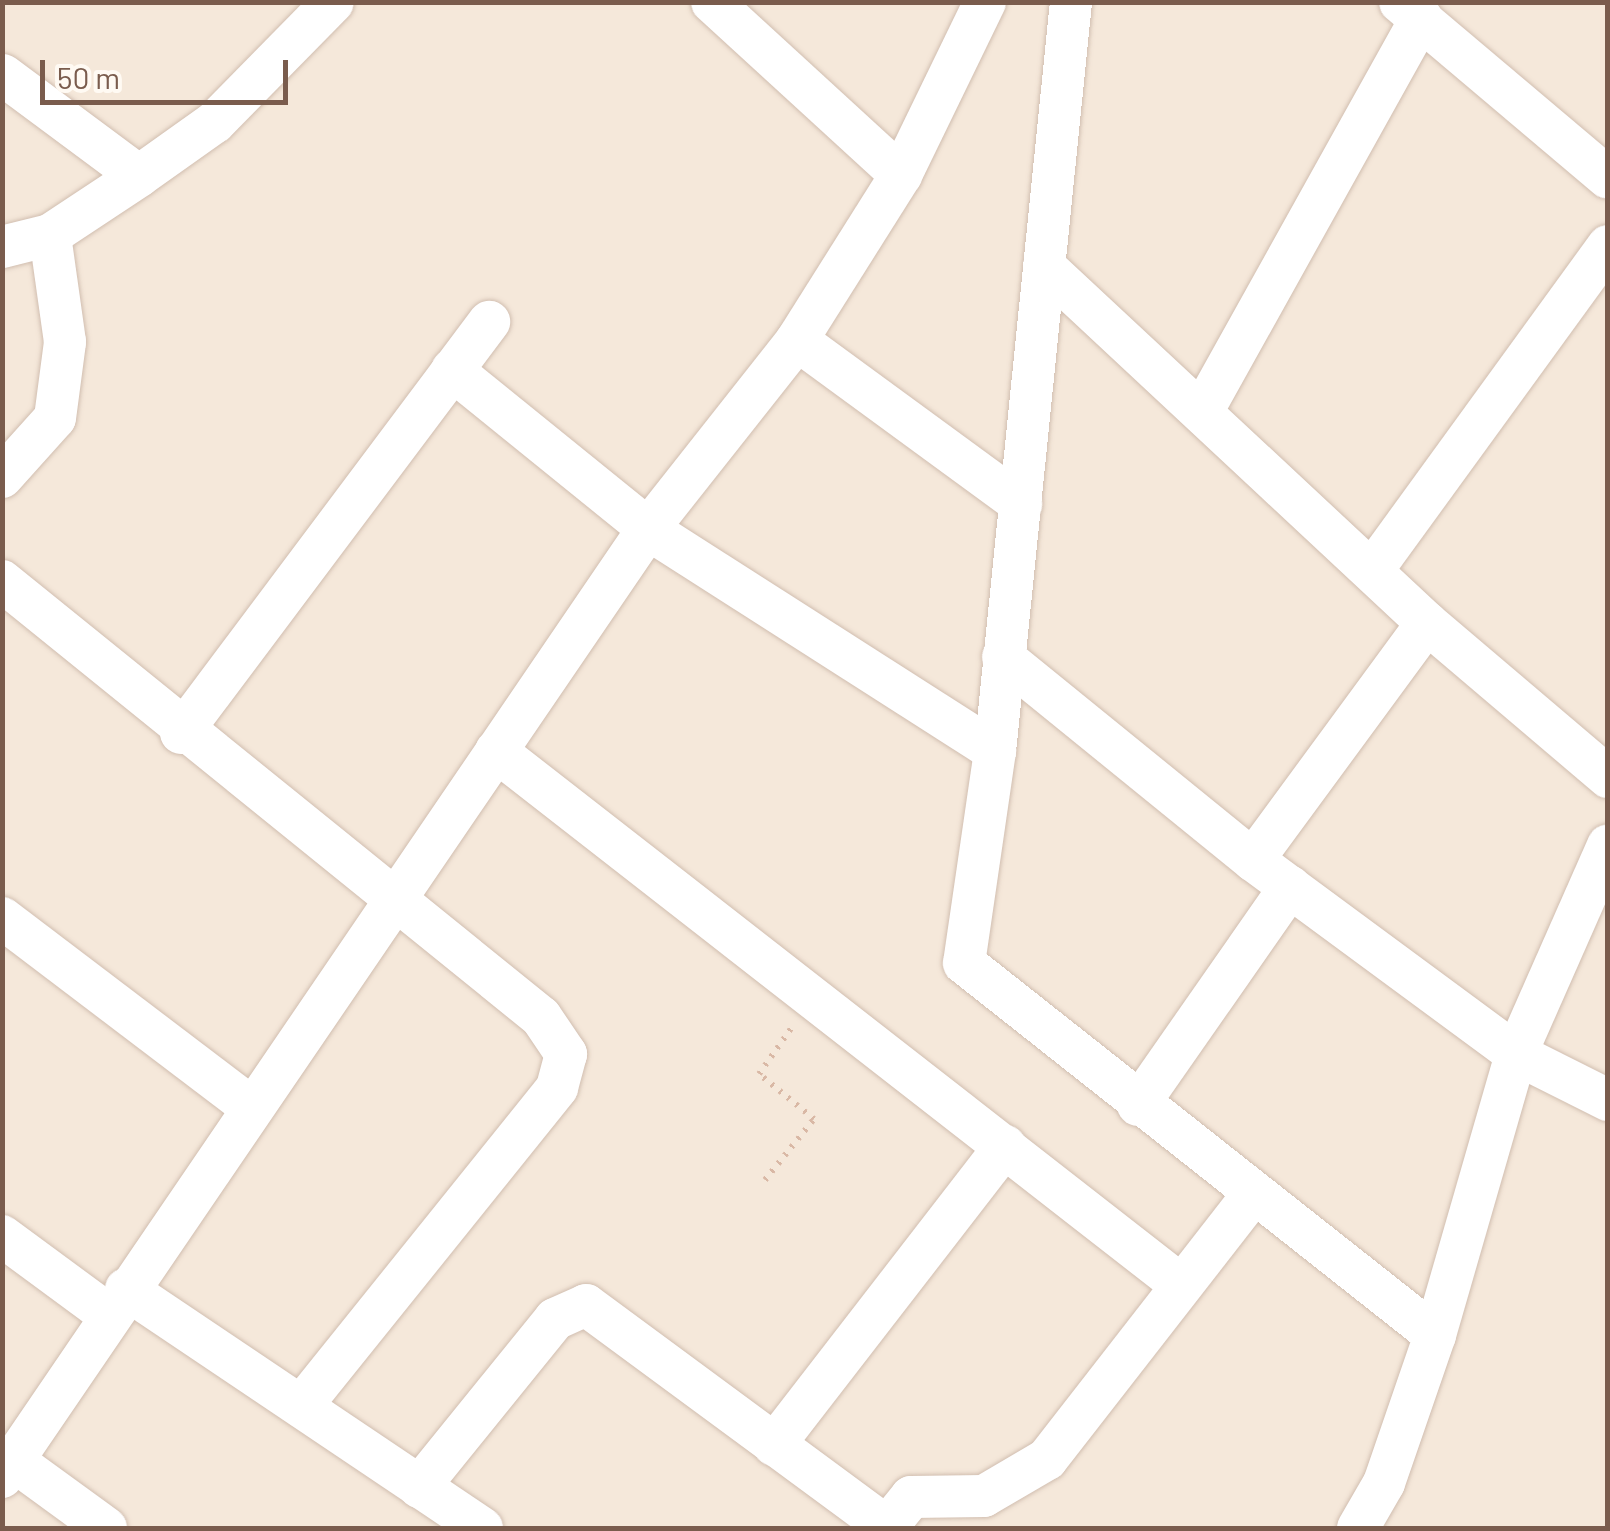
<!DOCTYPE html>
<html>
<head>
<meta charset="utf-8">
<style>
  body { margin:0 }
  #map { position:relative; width:1610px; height:1531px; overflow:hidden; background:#fdf6ec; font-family:Barlow,sans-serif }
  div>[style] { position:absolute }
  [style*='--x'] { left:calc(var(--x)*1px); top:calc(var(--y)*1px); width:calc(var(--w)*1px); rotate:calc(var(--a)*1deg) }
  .residential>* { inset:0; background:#f5e8da }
  .path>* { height:6px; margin-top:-3px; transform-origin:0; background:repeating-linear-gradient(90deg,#d9b8a5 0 2.5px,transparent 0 10.5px) }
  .roads { filter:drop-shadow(0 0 2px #d1beb0) drop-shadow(0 0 2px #d1beb0) }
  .minor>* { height:42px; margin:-21px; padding:0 21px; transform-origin:21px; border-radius:21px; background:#fff }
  span { translate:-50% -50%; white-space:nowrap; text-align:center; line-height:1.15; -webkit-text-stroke:10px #fffaf3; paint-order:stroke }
  .frame { position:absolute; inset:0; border:5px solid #7a5c4d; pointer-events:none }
  .scale { position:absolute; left:40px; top:60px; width:248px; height:45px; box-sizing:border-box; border:5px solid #7a5c4d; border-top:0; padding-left:12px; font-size:30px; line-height:35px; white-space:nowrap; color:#7a5c4d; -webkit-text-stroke:8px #fffaf3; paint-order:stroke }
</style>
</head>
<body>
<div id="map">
  <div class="residential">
    <div style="clip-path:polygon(3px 3px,1607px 3px,1607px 1528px,3px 1528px)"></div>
  </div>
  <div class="path">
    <div style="--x:765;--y:1180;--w:78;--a:-51.2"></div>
    <div style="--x:814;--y:1119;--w:71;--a:-140.7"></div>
    <div style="--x:759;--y:1074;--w:57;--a:-54.9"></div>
  </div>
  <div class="roads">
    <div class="minor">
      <div style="--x:712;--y:2;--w:256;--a:42.5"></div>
      <div style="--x:1071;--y:2;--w:753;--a:95.79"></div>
      <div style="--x:995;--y:751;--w:214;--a:98.3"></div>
      <div style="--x:964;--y:963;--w:600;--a:38.3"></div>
      <div style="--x:1400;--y:2;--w:272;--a:40.2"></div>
      <div style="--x:3;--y:75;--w:169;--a:36.6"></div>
      <div style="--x:139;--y:176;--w:93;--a:-35.4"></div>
      <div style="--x:215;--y:122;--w:168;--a:-45.5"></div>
      <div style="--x:2;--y:247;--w:49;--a:-14"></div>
      <div style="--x:50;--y:235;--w:107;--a:-33.5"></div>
      <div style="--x:1044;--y:266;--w:524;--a:42.99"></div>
      <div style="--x:1427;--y:623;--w:238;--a:40.4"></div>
      <div style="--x:797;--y:340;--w:278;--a:36.2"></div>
      <div style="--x:452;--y:370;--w:252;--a:39"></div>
      <div style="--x:648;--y:529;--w:412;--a:32.6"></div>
      <div style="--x:1203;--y:410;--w:449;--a:-60.9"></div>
      <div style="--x:2;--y:477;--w:79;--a:-48.1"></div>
      <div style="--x:55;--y:418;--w:77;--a:-82.5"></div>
      <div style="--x:65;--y:342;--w:108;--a:-98"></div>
      <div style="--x:1374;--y:568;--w:398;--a:-54"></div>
      <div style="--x:2;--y:581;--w:693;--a:38.97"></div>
      <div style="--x:541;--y:1017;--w:45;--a:56"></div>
      <div style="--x:566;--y:1054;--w:35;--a:105"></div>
      <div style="--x:557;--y:1088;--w:408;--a:128.8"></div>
      <div style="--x:1003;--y:657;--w:322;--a:39.1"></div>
      <div style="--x:1253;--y:860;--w:327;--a:36.4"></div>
      <div style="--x:1516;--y:1054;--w:103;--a:26.6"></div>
      <div style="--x:181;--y:733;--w:514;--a:-53.15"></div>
      <div style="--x:496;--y:751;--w:869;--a:37.94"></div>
      <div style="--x:1253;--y:860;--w:294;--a:-53.7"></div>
      <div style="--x:2;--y:918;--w:313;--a:37.2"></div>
      <div style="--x:1138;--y:1105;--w:266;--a:-55.1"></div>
      <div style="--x:2;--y:1236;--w:133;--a:36.4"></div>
      <div style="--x:126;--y:1289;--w:429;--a:33.9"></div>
      <div style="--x:774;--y:1445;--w:378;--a:-52.3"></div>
      <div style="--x:14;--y:1461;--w:114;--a:36.1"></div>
      <div style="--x:2;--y:1477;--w:1147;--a:-55.73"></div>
      <div style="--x:648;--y:529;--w:241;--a:-51.7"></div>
      <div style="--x:797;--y:340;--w:195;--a:-57.8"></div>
      <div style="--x:901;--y:175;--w:192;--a:-64.1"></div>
      <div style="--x:419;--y:1487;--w:216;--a:-51"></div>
      <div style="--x:555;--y:1319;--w:34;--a:-24"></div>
      <div style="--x:586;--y:1305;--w:373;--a:36.4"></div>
      <div style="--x:886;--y:1528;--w:40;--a:-51"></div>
      <div style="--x:911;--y:1497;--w:73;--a:-0.8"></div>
      <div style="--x:984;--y:1496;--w:73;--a:-30.4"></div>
      <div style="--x:1047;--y:1459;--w:333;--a:-52.1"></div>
      <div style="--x:1358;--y:1528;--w:52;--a:-60"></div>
      <div style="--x:1384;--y:1483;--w:157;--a:-71"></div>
      <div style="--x:1435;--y:1335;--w:292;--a:-73.9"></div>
      <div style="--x:1516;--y:1054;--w:228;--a:-66.2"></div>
    </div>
  </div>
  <div class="frame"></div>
  <div class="scale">50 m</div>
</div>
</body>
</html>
